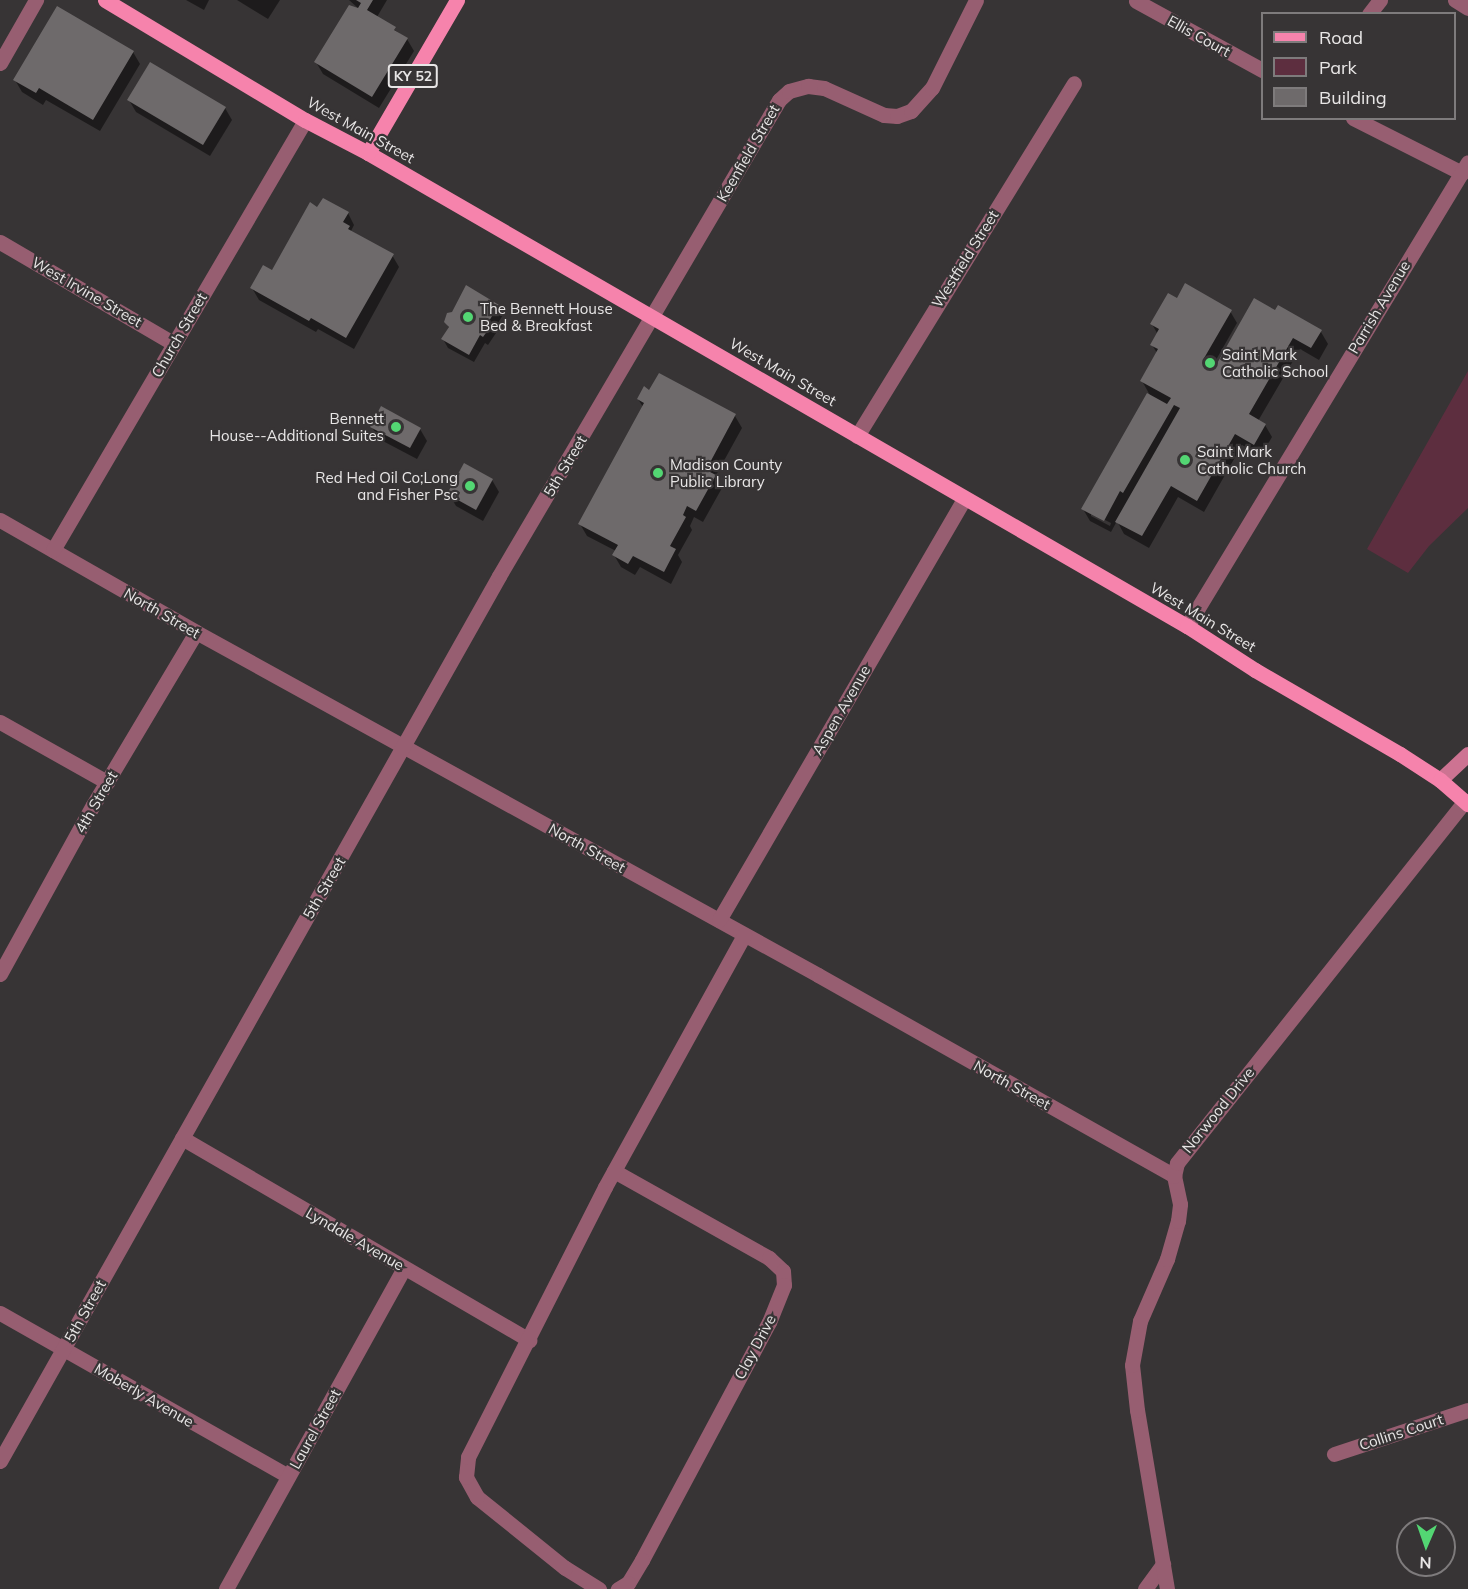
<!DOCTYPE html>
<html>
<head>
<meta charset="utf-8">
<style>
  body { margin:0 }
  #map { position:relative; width:1468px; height:1589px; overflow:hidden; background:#373435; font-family:Mulish,sans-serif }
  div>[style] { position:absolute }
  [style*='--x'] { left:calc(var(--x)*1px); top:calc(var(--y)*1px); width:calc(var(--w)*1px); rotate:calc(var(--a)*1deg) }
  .green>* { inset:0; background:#5d2e3f }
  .shadow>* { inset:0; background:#0007 }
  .building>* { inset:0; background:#6e6a6b }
  .minor>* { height:15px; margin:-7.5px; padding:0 7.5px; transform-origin:7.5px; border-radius:7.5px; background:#975e71 }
  .tertiary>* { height:15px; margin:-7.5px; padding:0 7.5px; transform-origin:7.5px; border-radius:7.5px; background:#975e71 }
  .secondary>* { height:15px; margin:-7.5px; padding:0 7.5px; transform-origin:7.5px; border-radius:7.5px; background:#cd7392 }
  .primary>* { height:15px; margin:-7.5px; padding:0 7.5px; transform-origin:7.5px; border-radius:7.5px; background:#f683ac }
  .dots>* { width:16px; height:16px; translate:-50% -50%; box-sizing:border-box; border:3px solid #373435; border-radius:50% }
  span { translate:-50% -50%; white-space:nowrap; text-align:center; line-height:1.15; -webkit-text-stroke:4.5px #373435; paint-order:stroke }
  .shield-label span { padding:2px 4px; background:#373435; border:2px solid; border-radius:4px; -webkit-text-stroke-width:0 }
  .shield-label { font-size:14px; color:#e8e6e6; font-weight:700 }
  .street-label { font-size:15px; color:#e8e6e6 }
  .poi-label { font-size:15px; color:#e8e6e6 }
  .left { translate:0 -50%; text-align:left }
  .right { translate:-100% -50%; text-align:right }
  .legend { position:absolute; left:1261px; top:12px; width:195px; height:108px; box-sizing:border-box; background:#373435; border:2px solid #7e7b7c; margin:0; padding:8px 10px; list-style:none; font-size:18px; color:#e8e6e6 }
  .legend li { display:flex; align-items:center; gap:12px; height:30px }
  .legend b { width:30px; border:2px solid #7e7b7c }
  .north { position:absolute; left:1396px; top:1517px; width:60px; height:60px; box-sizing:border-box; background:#373435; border:2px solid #7e7b7c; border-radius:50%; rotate:182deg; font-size:16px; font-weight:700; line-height:24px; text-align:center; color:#e8e6e6 }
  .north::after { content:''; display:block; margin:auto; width:21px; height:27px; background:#53d673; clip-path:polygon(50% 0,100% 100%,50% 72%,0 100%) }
</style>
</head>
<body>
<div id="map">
  <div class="green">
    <div style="clip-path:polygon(1468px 371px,1468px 508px,1429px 546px,1408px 573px,1367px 549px)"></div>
  </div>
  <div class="shadow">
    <div style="clip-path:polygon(186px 0,209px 0,204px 10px)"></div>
    <div style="clip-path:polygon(237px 0,280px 0,268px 19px)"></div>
    <div style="clip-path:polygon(349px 0,387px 0,377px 17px,407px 39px,414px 51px,379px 108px,323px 74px,316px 62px,359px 9px)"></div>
    <div style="clip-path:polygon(133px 52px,140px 64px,100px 131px,46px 100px,43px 105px,22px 92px,15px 80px)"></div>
    <div style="clip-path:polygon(129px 100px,225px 108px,232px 120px,210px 156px,136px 112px)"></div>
    <div style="clip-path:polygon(318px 209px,348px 213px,354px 225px,351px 231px,392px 255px,399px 267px,354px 349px,318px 329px,316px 332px,259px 300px,252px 288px,272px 272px)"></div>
    <div style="clip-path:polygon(evenodd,1177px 300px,1230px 311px,1237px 323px,1212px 367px,1215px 369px,1276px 312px,1321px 332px,1328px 344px,1319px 360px,1300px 349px,1258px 421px,1265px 425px,1272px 437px,1261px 456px,1242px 445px,1204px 512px,1178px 497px,1149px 548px,1124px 534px,1117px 521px,1111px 532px,1090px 521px,1083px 509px,1151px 397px,1142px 381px,1157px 353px,1152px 345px,1158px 335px,1152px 324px,1177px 300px,1091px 513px,1111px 523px,1110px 526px,1091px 516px,1091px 513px)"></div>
    <div style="clip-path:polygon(497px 306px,503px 315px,494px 329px,496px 333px,488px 345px,485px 343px,474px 362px,448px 348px,443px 339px,449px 328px,446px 322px,453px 313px)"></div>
    <div style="clip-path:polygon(650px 392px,735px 416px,742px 428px,715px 477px,722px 488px,703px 522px,694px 517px,690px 526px,692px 530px,678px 555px,682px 562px,671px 584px,640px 567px,635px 575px,621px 567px,614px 555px,616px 551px,587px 536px,580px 524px,643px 407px,638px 399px)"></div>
    <div style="clip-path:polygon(372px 427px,420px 429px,427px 441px,417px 459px,379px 439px)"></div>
    <div style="clip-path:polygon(492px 480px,499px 492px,483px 521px,456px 506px,449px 494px)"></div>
  </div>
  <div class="building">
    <div style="clip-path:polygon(356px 0,373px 0,367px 10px,396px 27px,394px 30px,408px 38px,372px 97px,314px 62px,349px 5px,358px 8px,361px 3px)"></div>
    <div style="clip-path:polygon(57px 6px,134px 51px,93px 120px,39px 88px,36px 93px,13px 80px)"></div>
    <div style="clip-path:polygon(150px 62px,226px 107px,203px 145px,127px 100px)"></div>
    <div style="clip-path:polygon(323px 198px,349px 212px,343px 222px,350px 226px,348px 229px,394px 254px,346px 338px,311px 318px,309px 321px,250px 288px,263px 265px,272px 270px,310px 202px,317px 207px)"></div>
    <div style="clip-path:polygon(1185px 283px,1232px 310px,1203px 360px,1215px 367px,1254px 298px,1275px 310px,1278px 305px,1322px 330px,1311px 348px,1293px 338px,1249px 414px,1266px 424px,1254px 445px,1235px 434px,1197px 501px,1171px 486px,1142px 536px,1115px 522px,1180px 408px,1174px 405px,1123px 493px,1120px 491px,1104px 521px,1081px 509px,1147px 393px,1167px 404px,1171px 398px,1140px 381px,1158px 349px,1150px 345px,1159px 329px,1150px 324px,1168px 293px,1177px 298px)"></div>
    <div style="clip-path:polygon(466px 285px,499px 305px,489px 321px,493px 323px,483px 337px,480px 335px,469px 355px,441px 339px,449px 327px,444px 322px,447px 313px,452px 312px)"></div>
    <div style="clip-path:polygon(659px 373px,736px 414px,706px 470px,716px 475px,696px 511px,687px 506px,683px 515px,686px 517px,670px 546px,676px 549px,664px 572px,633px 556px,628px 564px,612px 555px,618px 545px,578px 524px,644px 403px,637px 399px,644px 386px,649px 390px)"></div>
    <div style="clip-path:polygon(381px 406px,421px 428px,410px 448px,370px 427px)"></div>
    <div style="clip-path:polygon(464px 463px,493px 479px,476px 510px,447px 494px)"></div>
  </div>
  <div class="minor">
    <div style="--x:1455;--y:0;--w:15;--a:32"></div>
    <div style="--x:1136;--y:1;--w:144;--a:28.7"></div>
    <div style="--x:1369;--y:14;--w:18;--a:-52"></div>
    <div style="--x:1353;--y:118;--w:122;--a:26.8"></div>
    <div style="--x:0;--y:242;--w:200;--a:30.3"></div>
    <div style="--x:857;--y:436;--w:414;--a:-58.4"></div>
    <div style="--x:0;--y:520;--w:226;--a:29.7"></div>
    <div style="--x:196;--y:632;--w:710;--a:28.87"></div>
    <div style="--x:818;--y:975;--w:409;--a:29.4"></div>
    <div style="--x:53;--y:550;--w:498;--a:-59.6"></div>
    <div style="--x:1187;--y:626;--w:542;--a:-58.8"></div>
    <div style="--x:0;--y:722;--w:123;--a:29.3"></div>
    <div style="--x:719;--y:920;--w:487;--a:-59.8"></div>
    <div style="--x:0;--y:974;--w:193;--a:-61.2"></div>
    <div style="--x:93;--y:805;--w:201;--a:-59.2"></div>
    <div style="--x:182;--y:1138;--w:402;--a:30.2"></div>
    <div style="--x:614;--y:1171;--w:178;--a:29.3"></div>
    <div style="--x:769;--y:1258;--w:19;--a:43"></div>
    <div style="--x:783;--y:1271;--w:14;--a:86"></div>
    <div style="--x:784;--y:1285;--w:40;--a:112"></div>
    <div style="--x:769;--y:1322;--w:270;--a:118.1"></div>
    <div style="--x:642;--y:1560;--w:27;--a:121"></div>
    <div style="--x:628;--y:1583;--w:12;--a:149"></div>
    <div style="--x:0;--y:1313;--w:331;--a:29.5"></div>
    <div style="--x:1334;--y:1454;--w:141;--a:-18.2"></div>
    <div style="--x:0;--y:1461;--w:1016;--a:-60.58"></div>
    <div style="--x:499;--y:576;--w:552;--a:-59.53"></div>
    <div style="--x:779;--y:100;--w:13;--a:-42"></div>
    <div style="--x:789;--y:91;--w:20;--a:-15"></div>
    <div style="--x:808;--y:86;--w:16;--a:7"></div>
    <div style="--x:824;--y:88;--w:66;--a:24.2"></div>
    <div style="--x:884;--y:115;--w:13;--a:4"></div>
    <div style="--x:897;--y:116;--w:15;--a:-20"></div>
    <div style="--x:911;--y:111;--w:31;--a:-48"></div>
    <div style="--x:932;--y:88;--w:98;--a:-63.4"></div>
    <div style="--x:226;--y:1589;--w:367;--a:-61"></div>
    <div style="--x:599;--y:1589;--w:40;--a:-148"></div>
    <div style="--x:565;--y:1568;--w:113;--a:-141.1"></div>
    <div style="--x:477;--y:1497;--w:23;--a:-119"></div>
    <div style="--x:466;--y:1477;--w:20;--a:-84"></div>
    <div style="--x:468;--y:1457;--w:303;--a:-63.1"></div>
    <div style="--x:605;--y:1187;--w:288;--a:-61.1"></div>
    <div style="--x:1145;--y:1589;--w:31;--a:-54"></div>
    <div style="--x:1167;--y:1589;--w:181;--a:-99.5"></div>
    <div style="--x:1137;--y:1410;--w:45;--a:-96.3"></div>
    <div style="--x:1132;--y:1365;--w:45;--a:-79.7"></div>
    <div style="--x:1140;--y:1321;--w:68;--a:-66.5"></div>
    <div style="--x:1167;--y:1259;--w:40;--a:-74"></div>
    <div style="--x:1178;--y:1221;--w:17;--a:-83"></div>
    <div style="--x:1180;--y:1204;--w:29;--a:-102"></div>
    <div style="--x:1174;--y:1176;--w:13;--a:-77"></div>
    <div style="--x:1177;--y:1163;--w:463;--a:-51.5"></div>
  </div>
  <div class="tertiary">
    <div style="--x:0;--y:63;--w:73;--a:-60.3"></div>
  </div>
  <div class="secondary">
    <div style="--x:1440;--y:780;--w:38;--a:-43"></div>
  </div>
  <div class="primary">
    <div style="--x:105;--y:0;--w:233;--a:31"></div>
    <div style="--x:305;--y:120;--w:71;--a:27.6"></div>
    <div style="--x:368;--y:153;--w:946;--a:30.01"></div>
    <div style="--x:1187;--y:626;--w:81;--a:32.9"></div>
    <div style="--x:1255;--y:670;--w:168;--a:30.1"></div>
    <div style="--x:1400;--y:754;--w:48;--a:33"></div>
    <div style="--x:1440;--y:780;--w:37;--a:41"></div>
    <div style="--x:368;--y:153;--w:177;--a:-59.8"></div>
  </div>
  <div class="dots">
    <div style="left:468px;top:317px;background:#53d673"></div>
    <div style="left:1210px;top:363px;background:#53d673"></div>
    <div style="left:396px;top:427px;background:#53d673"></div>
    <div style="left:1185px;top:460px;background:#53d673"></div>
    <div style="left:658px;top:473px;background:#53d673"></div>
    <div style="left:470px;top:486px;background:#53d673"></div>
  </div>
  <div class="shield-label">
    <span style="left:413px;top:76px">KY 52</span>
  </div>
  <div class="street-label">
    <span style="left:1199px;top:36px;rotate:29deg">Ellis Court</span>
    <span style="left:361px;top:130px;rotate:29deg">West Main Street</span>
    <span style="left:748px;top:153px;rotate:-60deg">Keenfield Street</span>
    <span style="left:965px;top:259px;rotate:-58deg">Westfield Street</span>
    <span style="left:87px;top:292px;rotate:30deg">West Irvine Street</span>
    <span style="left:1379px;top:307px;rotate:-59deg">Parrish Avenue</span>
    <span style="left:179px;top:335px;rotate:-60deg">Church Street</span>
    <span style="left:783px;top:372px;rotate:30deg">West Main Street</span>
    <span style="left:565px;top:466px;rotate:-59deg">5th Street</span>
    <span style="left:162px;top:613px;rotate:30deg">North Street</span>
    <span style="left:1203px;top:617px;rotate:31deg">West Main Street</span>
    <span style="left:841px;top:710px;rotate:-60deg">Aspen Avenue</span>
    <span style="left:96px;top:802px;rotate:-60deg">4th Street</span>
    <span style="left:587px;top:848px;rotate:29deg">North Street</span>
    <span style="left:324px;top:888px;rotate:-60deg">5th Street</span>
    <span style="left:1012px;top:1085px;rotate:29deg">North Street</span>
    <span style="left:1218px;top:1110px;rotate:-51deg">Norwood Drive</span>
    <span style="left:355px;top:1239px;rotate:30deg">Lyndale Avenue</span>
    <span style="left:85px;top:1311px;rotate:-61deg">5th Street</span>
    <span style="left:755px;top:1347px;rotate:-62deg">Clay Drive</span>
    <span style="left:144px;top:1395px;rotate:30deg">Moberly Avenue</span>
    <span style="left:315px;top:1429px;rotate:-61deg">Laurel Street</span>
    <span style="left:1401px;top:1432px;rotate:-18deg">Collins Court</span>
  </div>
  <div class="poi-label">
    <span class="left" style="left:480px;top:317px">The Bennett House<br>Bed &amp; Breakfast</span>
    <span class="left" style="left:1222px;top:363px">Saint Mark<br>Catholic School</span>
    <span class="right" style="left:384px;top:427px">Bennett<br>House--Additional Suites</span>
    <span class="left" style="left:1197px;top:460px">Saint Mark<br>Catholic Church</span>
    <span class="left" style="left:670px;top:473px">Madison County<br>Public Library</span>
    <span class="right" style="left:458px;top:486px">Red Hed Oil Co;Long<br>and Fisher Psc</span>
  </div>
  <ul class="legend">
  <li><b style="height:8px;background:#f683ac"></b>Road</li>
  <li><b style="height:16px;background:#5d2e3f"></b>Park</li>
  <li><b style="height:16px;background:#6e6a6b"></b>Building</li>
  </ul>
  <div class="north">N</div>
</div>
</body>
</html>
